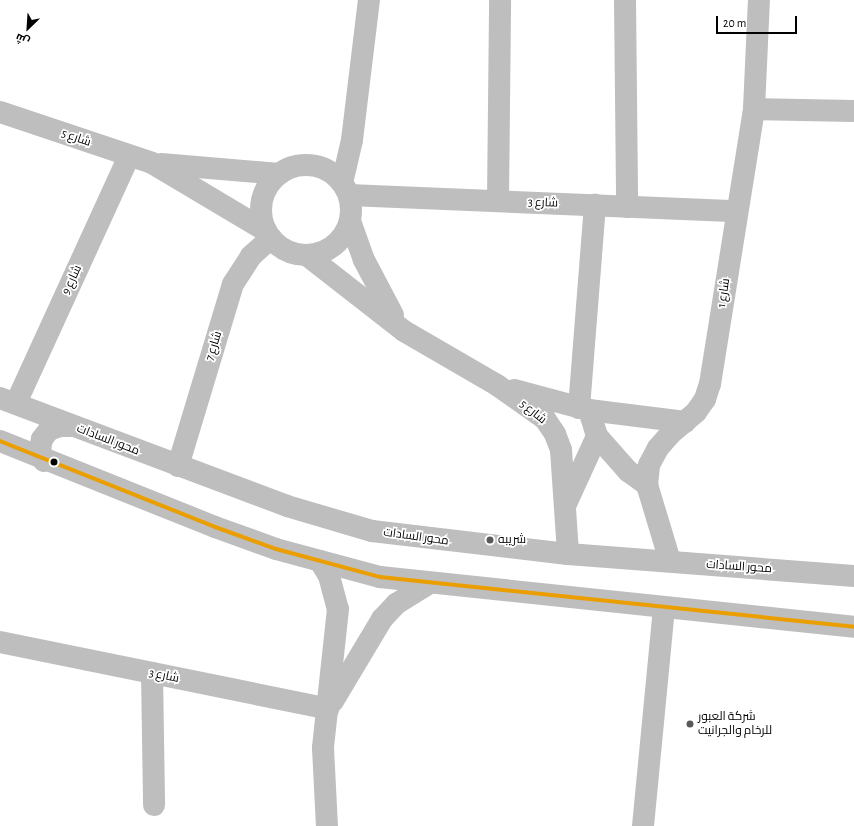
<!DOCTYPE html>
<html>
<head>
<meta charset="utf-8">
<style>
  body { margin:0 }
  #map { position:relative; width:854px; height:826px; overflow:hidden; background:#fff; font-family:"Alegreya Sans",Cairo,sans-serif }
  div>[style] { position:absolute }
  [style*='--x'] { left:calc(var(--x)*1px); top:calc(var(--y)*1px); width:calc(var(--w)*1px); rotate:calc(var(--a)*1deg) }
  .minor>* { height:22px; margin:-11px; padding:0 11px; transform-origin:11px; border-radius:11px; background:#bebebe }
  .minor>.ring { margin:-11px; padding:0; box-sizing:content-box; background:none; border:22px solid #bebebe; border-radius:50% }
  .bus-1>* { height:4px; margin:-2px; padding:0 2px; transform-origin:2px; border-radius:2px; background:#eb9e00 }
  .dots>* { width:11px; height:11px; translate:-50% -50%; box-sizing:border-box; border:2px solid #fff; border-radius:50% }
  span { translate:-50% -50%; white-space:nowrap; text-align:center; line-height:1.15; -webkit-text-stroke:3.5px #fff; paint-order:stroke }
  .street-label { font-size:12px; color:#000 }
  .poi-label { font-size:12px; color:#000 }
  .left { translate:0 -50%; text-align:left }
  .north { position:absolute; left:8px; top:8px; width:40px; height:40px; -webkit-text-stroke:3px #fff; paint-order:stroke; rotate:205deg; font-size:11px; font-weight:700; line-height:16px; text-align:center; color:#000 }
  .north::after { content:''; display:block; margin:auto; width:14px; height:18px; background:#000; clip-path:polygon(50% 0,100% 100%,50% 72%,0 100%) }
  .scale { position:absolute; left:716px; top:16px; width:81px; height:18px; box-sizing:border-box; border:2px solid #000; border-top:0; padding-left:5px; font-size:12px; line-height:14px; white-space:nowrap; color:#000; -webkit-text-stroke:3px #fff; paint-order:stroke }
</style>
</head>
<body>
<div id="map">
  <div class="minor">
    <div style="--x:625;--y:0;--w:207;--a:89.4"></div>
    <div style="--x:754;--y:109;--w:100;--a:1.1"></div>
    <div style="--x:0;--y:112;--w:160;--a:18.5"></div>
    <div style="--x:152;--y:163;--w:133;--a:30.8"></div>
    <div style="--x:161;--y:164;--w:119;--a:4.8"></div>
    <div class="ring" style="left:261px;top:165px;width:68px;height:68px"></div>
    <div style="--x:342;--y:183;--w:44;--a:-76.9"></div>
    <div style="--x:352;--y:140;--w:141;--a:-83.1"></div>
    <div style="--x:349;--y:195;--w:388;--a:2.4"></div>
    <div style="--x:498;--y:201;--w:201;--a:-89.4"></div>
    <div style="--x:350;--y:221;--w:41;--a:70.3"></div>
    <div style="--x:364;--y:260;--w:62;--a:62.2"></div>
    <div style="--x:308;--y:256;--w:122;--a:38"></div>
    <div style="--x:404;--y:331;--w:108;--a:30.1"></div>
    <div style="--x:497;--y:385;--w:59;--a:35.3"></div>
    <div style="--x:545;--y:419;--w:18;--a:56"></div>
    <div style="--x:555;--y:434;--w:17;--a:69"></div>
    <div style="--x:561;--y:450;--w:104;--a:86.1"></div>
    <div style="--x:514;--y:390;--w:78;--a:14.9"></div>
    <div style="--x:589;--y:410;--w:97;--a:7.1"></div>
    <div style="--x:0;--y:398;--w:307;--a:20.6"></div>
    <div style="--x:287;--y:506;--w:89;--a:16.4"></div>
    <div style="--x:372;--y:531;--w:197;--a:6.7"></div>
    <div style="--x:568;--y:554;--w:287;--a:4.4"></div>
    <div style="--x:16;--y:403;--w:272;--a:-65.4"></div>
    <div style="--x:579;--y:408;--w:204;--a:-85.5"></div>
    <div style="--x:589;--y:410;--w:27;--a:73"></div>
    <div style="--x:597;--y:436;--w:47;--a:48.5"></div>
    <div style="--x:628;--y:471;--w:24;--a:36"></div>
    <div style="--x:0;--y:441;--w:232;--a:21.8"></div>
    <div style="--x:215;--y:527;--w:65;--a:19.8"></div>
    <div style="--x:276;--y:549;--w:108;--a:15.1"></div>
    <div style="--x:380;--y:577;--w:477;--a:6"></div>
    <div style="--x:44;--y:461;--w:12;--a:-110"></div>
    <div style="--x:40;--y:450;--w:11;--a:-80"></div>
    <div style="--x:42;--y:439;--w:11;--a:-52"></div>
    <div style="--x:49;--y:430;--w:12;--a:-20"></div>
    <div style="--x:60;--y:426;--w:11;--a:0"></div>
    <div style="--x:178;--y:466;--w:190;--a:-73.2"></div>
    <div style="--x:233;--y:284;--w:33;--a:-57"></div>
    <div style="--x:251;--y:256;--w:27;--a:-42"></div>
    <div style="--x:565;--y:506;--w:77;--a:-65.4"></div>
    <div style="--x:320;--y:561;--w:17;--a:59"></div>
    <div style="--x:329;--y:576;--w:34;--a:75"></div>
    <div style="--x:338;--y:609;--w:140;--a:96.2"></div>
    <div style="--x:323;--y:748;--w:78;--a:87.1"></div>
    <div style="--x:670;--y:561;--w:79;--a:-106.8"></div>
    <div style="--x:647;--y:485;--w:20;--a:-84"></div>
    <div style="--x:649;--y:465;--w:19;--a:-62"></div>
    <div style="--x:658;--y:448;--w:18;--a:-49"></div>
    <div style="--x:670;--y:434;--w:34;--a:-40"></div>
    <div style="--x:696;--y:412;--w:16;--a:-55"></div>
    <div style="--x:705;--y:399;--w:16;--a:-72"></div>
    <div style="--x:710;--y:384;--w:278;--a:-80.9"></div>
    <div style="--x:754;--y:109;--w:109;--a:-87.4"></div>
    <div style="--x:0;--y:642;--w:335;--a:11.5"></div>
    <div style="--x:152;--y:673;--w:132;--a:89.1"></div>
    <div style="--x:333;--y:701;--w:96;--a:-59.1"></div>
    <div style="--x:382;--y:619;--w:21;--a:-47"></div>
    <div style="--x:396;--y:604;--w:38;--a:-32"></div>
    <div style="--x:643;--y:826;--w:220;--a:-84.5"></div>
  </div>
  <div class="bus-1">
    <div style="--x:0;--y:441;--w:232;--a:21.8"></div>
    <div style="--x:215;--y:527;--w:65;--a:19.8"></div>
    <div style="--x:276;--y:549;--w:108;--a:15.1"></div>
    <div style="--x:380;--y:577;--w:477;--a:6"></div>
  </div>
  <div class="dots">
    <div style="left:54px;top:462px;background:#000"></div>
    <div style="left:490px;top:540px;background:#595959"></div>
    <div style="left:690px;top:724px;background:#595959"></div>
  </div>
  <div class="street-label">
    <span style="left:76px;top:138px;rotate:19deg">شارع 5</span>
    <span style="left:543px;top:203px;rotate:2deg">شارع 3</span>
    <span style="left:72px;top:280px;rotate:-65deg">شارع 9</span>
    <span style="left:724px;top:293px;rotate:-81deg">شارع 1</span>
    <span style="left:214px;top:346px;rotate:-73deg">شارع 7</span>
    <span style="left:533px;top:412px;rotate:39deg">شارع 5</span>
    <span style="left:108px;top:440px;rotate:21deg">محور السادات</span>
    <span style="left:416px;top:537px;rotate:8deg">محور السادات</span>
    <span style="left:739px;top:567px;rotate:4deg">محور السادات</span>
    <span style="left:164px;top:676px;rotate:12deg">شارع 3</span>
  </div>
  <div class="poi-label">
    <span class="left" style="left:498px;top:540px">شريبه</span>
    <span class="left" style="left:698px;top:724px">شركة العبور<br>للرخام والجرانيت</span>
  </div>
  <div class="north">ش</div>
  <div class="scale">20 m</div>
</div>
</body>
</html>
